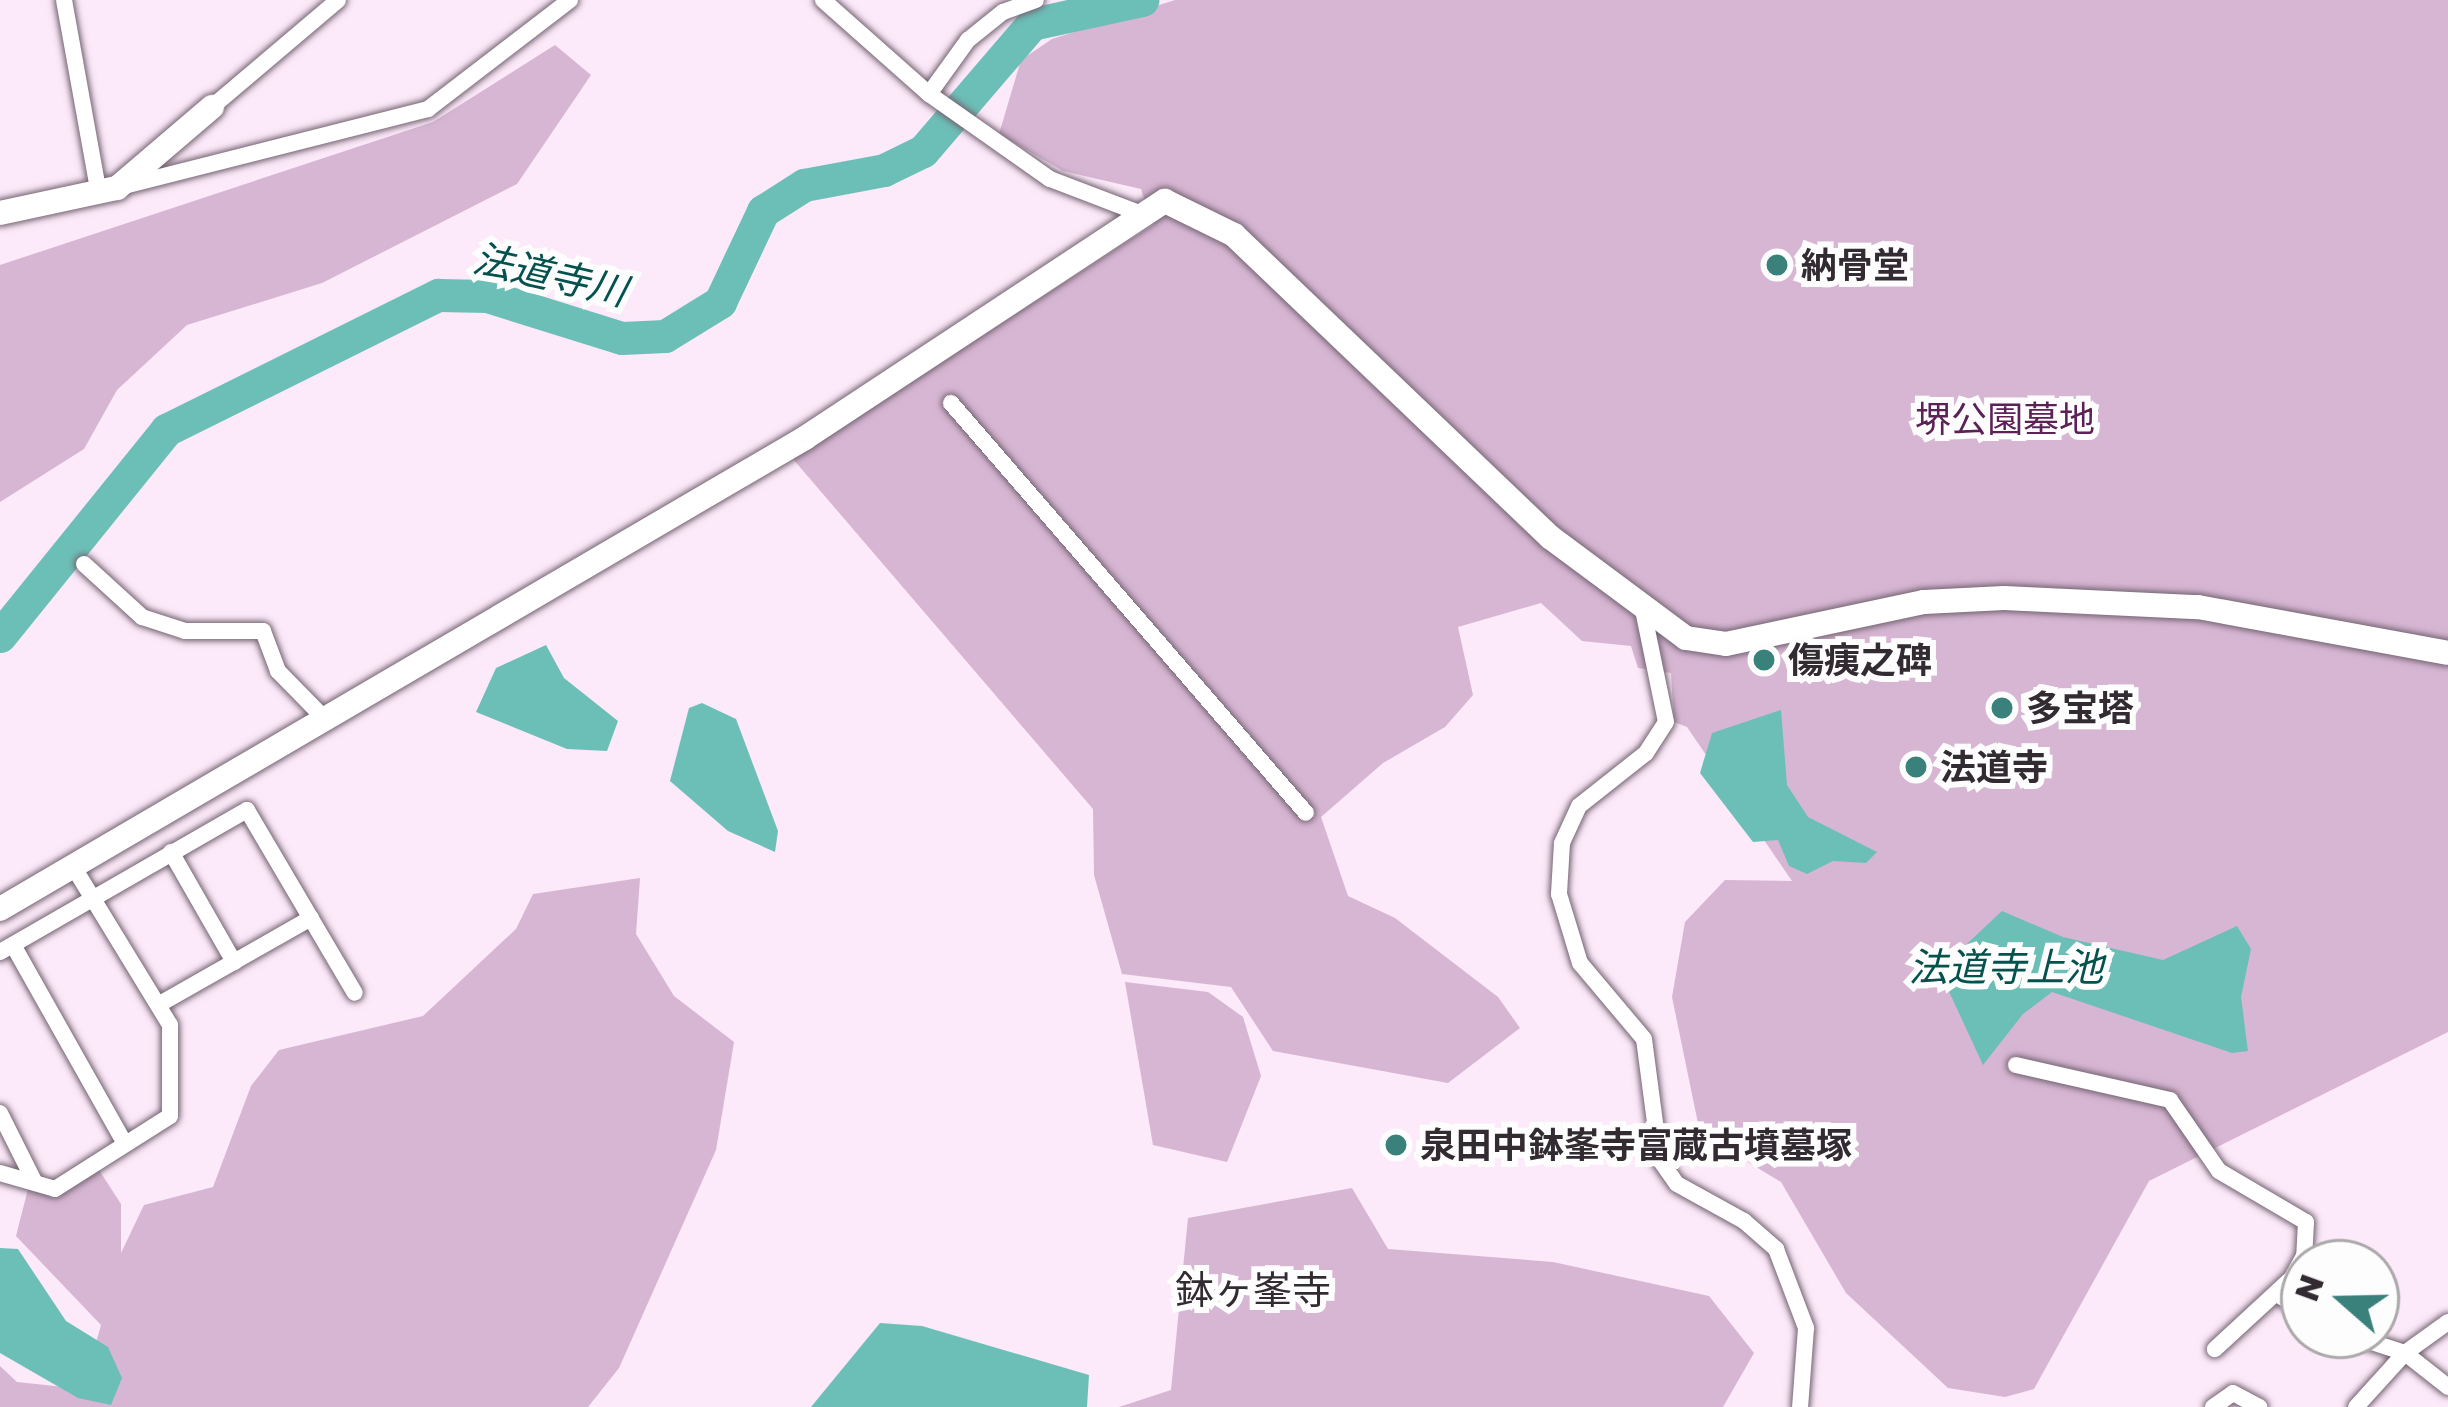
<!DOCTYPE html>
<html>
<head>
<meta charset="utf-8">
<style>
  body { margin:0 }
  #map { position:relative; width:2448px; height:1407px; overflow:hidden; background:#fce9f9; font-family:"Golos Text","Noto Sans JP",sans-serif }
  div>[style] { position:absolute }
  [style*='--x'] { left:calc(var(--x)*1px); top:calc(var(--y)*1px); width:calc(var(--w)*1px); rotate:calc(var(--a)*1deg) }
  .green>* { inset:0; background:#d7b6d3 }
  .water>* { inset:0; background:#6cbfb7 }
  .river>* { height:33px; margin:-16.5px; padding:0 16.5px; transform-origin:16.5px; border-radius:16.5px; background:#6cbfb7 }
  .roads { filter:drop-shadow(0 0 3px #746472) drop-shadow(0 0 3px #746472) }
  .street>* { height:16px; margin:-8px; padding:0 8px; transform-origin:8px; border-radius:8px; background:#fff }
  .secondary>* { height:24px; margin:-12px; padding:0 12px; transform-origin:12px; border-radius:12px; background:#fff }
  .dots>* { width:33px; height:33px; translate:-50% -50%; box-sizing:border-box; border:6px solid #fdfdfd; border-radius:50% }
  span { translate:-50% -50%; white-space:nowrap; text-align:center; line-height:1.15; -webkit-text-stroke:12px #fdfdfd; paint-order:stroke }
  .poi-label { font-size:36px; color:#322b31; font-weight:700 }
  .left { translate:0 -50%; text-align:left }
  .park-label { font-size:36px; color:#5c2157 }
  .water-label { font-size:39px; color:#04524d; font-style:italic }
  .neighbourhood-label { font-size:39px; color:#322b31 }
  .north { position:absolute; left:2280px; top:1239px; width:120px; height:120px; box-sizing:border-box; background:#fdfdfd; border:3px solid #aca9ab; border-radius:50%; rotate:290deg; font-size:33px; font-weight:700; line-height:48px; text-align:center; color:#322b31 }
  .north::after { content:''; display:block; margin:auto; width:42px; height:54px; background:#3a817b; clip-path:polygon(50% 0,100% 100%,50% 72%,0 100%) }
</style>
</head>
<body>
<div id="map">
  <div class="green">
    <div style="clip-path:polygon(1175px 0,2448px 0,2448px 1032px,2149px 1181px,2034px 1389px,2005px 1397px,1948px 1388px,1846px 1293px,1781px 1182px,1700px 1133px,1672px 997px,1685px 922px,1725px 880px,1792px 881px,1687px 727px,1674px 722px,1671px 673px,1638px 668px,1631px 646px,1582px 641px,1541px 603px,1458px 627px,1473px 695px,1445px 727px,1383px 763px,1321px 817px,1348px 896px,1395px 918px,1498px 997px,1520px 1028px,1448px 1083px,1273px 1051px,1231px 987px,1122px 974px,1094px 875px,1093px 809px,793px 459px,1153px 225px,1141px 189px,1063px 171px,999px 134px,1021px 60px,1052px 39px)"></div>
    <div style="clip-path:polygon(555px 45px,591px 75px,517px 184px,322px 283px,187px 325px,117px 390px,84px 449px,0 502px,0 265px,433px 122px)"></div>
    <div style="clip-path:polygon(640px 878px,636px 934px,674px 996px,734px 1042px,716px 1150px,619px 1368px,588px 1407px,0 1407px,0 1366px,17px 1382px,83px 1389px,101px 1325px,16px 1236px,28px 1189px,99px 1170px,121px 1204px,121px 1253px,144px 1205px,213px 1187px,251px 1086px,279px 1050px,423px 1016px,516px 929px,533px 894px)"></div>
    <div style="clip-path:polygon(1125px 982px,1208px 992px,1243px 1017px,1261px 1076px,1227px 1162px,1153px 1145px)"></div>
    <div style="clip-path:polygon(1352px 1188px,1388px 1249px,1553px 1262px,1709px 1296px,1754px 1353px,1723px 1407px,1119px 1407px,1171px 1390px,1188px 1218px)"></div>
  </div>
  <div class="water">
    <div style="clip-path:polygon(546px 645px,564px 678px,618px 721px,607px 751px,567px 749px,476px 712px,496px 668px)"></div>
    <div style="clip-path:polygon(702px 703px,736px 719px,778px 831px,775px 852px,728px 831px,670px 781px,689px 708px)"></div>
    <div style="clip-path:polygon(1781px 710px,1787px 785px,1808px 817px,1877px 852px,1866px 863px,1833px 861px,1807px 874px,1789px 866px,1778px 840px,1753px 842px,1700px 773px,1712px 733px)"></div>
    <div style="clip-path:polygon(2002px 911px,2063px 937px,2163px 960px,2237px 926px,2251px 949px,2241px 997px,2248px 1051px,2232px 1053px,2052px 992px,2023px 1014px,1983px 1065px,1939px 970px)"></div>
    <div style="clip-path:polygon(0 1248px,18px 1249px,66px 1321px,108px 1347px,122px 1378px,111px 1405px,78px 1398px,0 1353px)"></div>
    <div style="clip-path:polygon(880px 1323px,922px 1326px,1089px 1375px,1087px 1407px,811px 1407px)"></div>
  </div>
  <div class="river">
    <div style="--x:0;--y:636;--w:265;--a:-51.1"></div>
    <div style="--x:166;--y:430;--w:304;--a:-26.4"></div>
    <div style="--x:438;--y:295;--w:49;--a:1.2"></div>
    <div style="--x:487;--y:296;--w:141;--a:17.3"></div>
    <div style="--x:622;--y:338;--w:43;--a:-2.7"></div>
    <div style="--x:665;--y:336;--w:65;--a:-31.7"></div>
    <div style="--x:720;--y:302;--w:101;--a:-64.7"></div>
    <div style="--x:763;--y:211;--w:49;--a:-32.4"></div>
    <div style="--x:804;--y:185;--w:81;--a:-10.6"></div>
    <div style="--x:884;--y:170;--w:43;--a:-26"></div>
    <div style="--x:923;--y:151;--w:167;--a:-49.4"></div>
    <div style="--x:1032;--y:24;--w:113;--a:-12.3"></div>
  </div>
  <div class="roads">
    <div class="street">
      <div style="--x:64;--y:0;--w:198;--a:79.8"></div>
      <div style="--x:823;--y:0;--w:142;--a:41.6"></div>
      <div style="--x:929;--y:94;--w:148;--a:35.1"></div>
      <div style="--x:1050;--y:179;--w:95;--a:20.9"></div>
      <div style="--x:929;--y:94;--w:67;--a:-54.2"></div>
      <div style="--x:968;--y:40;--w:45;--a:-38.7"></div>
      <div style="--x:1003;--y:12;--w:35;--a:-20"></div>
      <div style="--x:212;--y:107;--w:165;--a:-40.3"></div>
      <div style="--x:120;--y:187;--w:318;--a:-14.2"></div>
      <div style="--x:428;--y:109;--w:179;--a:-37.5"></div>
      <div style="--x:951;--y:403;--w:542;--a:49.11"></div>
      <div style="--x:84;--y:564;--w:79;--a:42.4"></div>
      <div style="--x:142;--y:617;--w:45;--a:18"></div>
      <div style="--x:185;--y:631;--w:78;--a:0"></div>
      <div style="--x:263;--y:631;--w:43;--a:69.4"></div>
      <div style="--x:278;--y:671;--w:67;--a:45.6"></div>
      <div style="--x:1643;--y:610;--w:114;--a:78.4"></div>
      <div style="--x:1666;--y:722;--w:37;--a:123"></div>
      <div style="--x:1646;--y:753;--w:85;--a:141.7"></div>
      <div style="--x:1579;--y:806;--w:41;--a:114.7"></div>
      <div style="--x:1562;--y:843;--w:51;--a:93.4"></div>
      <div style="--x:1559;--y:894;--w:72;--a:73.1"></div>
      <div style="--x:1580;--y:963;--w:99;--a:49.9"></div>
      <div style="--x:1644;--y:1039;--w:122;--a:82.5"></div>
      <div style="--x:1660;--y:1160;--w:29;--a:55"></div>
      <div style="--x:1677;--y:1184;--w:77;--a:28.9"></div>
      <div style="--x:1744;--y:1221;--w:43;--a:41.2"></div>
      <div style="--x:1776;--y:1249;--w:85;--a:69.2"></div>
      <div style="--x:1806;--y:1328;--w:79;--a:94.3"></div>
      <div style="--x:171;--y:852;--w:127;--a:60.2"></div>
      <div style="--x:13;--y:945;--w:228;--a:60.6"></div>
      <div style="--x:0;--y:952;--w:285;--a:-29.9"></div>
      <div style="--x:247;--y:810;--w:212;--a:59.5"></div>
      <div style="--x:158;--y:1005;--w:176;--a:-29.6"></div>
      <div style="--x:2016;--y:1065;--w:158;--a:12.8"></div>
      <div style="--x:2170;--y:1100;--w:86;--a:55.4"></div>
      <div style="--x:2219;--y:1171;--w:101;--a:30.4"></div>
      <div style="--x:2306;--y:1222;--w:34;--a:93"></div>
      <div style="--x:2304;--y:1256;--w:25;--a:119"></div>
      <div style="--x:2292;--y:1278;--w:105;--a:137.3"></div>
      <div style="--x:0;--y:1113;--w:78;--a:63.4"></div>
      <div style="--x:0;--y:1173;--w:57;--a:16.2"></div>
      <div style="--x:55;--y:1189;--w:136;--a:-32.4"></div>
      <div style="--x:170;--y:1116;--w:91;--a:-90"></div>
      <div style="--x:170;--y:1025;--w:186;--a:-121.4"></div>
      <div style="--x:2277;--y:1294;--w:32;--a:32"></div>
      <div style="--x:2350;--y:1335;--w:58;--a:18.1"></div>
      <div style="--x:2405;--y:1353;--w:55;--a:38.3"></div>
      <div style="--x:2213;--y:1407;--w:24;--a:-35"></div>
      <div style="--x:2233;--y:1393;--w:30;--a:28"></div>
      <div style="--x:2356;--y:1407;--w:73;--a:-47.8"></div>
      <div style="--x:2405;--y:1353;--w:53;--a:-35.8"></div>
    </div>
    <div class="secondary">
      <div style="--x:0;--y:213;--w:120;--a:-12.1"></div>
      <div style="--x:117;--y:188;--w:125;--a:-40.5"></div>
      <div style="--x:0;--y:909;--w:933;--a:-30.33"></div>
      <div style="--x:805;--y:438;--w:431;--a:-33.4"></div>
      <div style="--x:1165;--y:201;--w:77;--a:26.2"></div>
      <div style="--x:1234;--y:235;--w:437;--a:43.7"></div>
      <div style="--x:1550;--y:537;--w:169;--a:36.6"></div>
      <div style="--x:1686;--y:638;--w:40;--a:8.5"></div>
      <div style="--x:1726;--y:644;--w:202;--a:-12"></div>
      <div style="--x:1924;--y:602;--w:80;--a:-2.9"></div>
      <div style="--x:2004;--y:598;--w:194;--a:2.7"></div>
      <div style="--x:2198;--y:607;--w:254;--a:10.4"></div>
    </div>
  </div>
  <div class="dots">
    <div style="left:1777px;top:265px;background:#3a817b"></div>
    <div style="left:1764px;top:660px;background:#3a817b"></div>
    <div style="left:2002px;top:708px;background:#3a817b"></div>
    <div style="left:1916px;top:767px;background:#3a817b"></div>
    <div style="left:1396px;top:1145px;background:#3a817b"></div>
  </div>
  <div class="poi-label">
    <span class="left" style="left:1801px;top:265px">納骨堂</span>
    <span class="left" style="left:1788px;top:660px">傷痍之碑</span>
    <span class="left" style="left:2026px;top:708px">多宝塔</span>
    <span class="left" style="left:1940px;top:767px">法道寺</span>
    <span class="left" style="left:1420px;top:1145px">泉田中鉢峯寺富蔵古墳墓塚</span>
  </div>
  <div class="park-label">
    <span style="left:2005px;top:419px">堺公園墓地</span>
  </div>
  <div class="water-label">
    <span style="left:550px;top:275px;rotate:13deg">法道寺川</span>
    <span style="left:2006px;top:967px">法道寺上池</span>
  </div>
  <div class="neighbourhood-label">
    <span style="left:1253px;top:1290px">鉢ヶ峯寺</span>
  </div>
  <div class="north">N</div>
</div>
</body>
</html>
